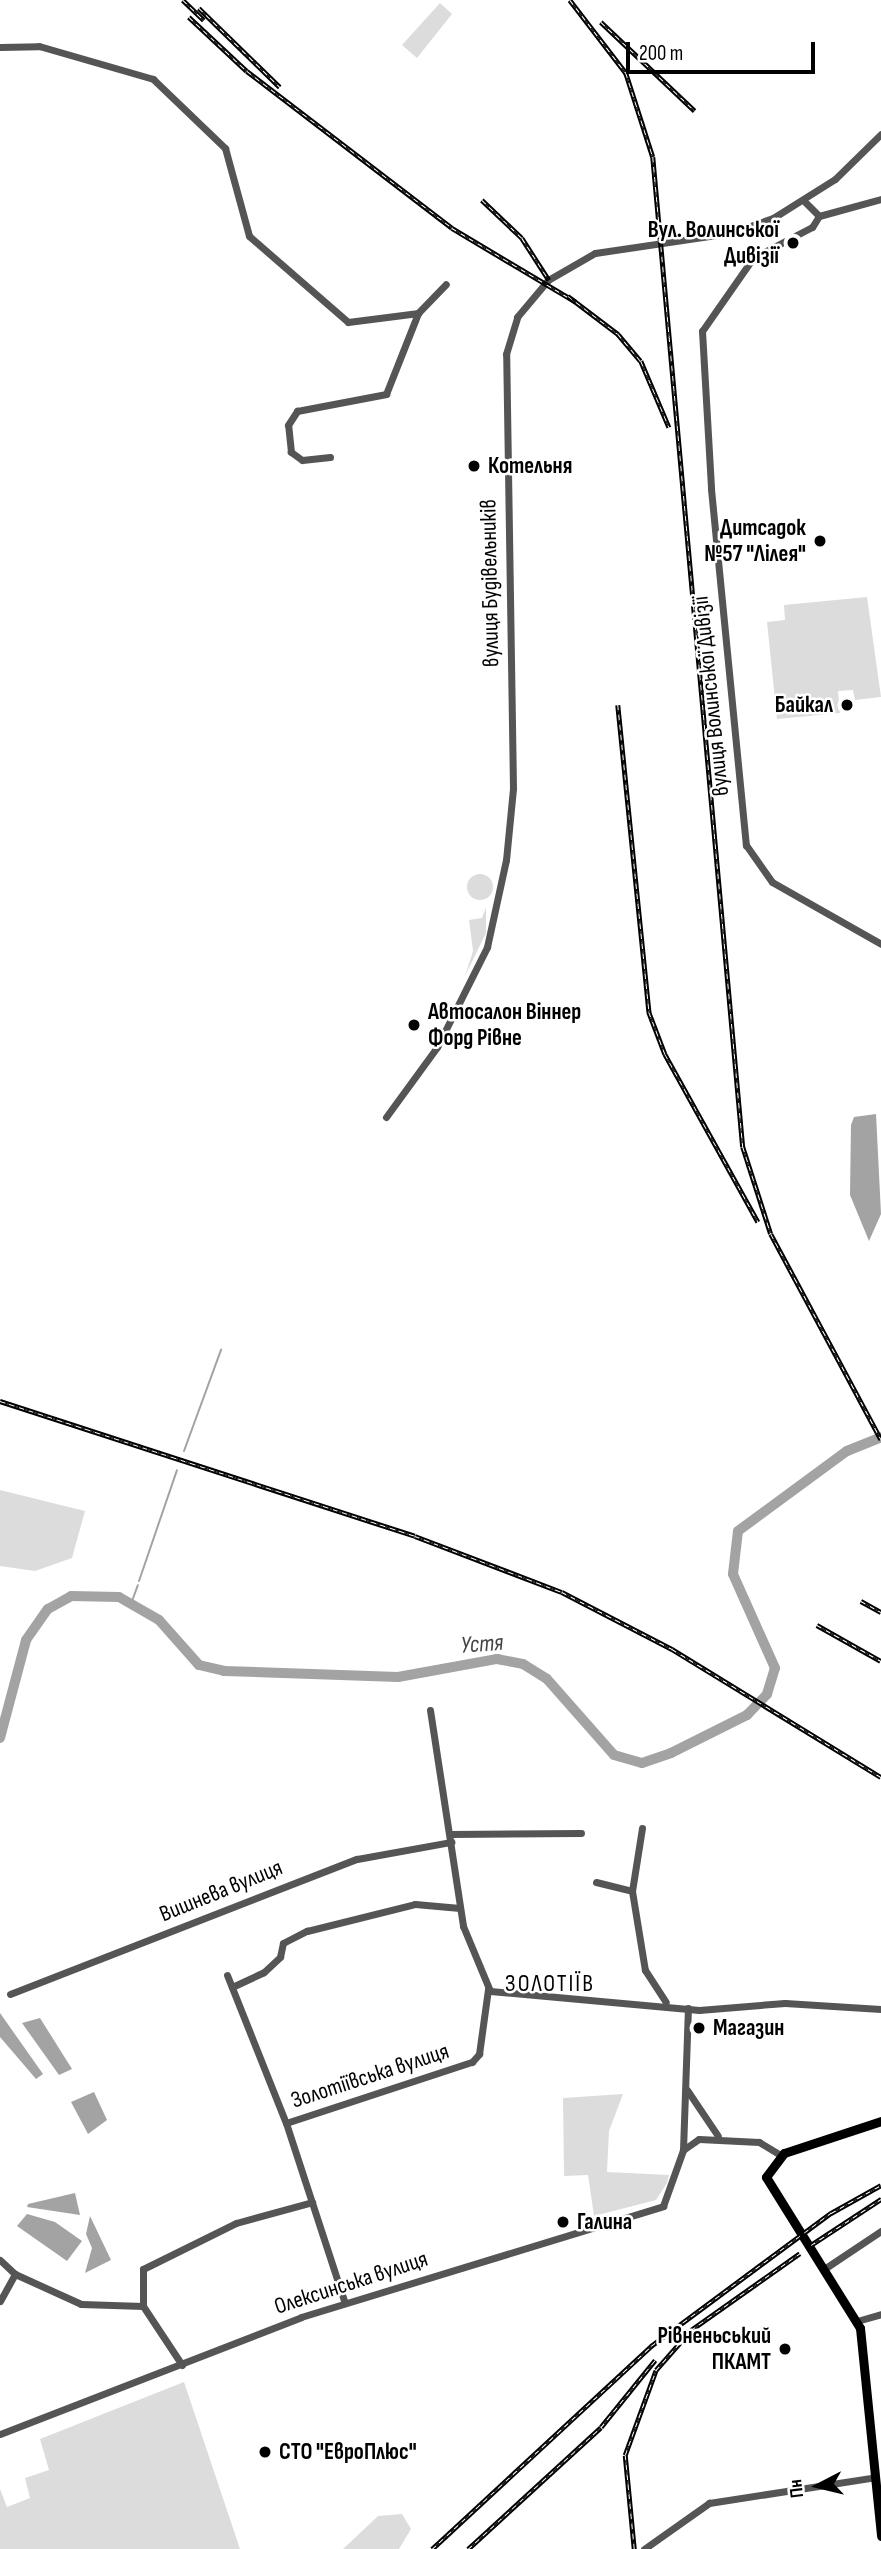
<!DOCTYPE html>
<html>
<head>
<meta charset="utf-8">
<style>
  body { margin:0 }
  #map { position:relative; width:881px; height:2549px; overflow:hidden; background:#fff; font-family:"Sofia Sans Condensed",sans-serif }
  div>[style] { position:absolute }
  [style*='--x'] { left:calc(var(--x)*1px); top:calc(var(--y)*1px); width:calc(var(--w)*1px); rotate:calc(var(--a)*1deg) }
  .green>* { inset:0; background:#dcdcdc }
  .round { border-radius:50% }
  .water>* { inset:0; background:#a3a3a3 }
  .stream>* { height:2px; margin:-1px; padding:0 1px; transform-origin:1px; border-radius:1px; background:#a3a3a3 }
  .river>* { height:10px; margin:-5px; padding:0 5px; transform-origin:5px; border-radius:5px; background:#a3a3a3 }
  .minor>* { height:7px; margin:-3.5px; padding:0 3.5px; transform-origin:3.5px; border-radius:3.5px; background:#555 }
  .major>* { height:9px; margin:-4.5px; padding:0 4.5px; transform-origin:4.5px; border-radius:4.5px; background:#000 }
  .rail>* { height:4.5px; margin-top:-2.25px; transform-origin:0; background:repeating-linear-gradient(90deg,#fff 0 5px,#000 0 10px); box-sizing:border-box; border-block:2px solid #000 }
  .dots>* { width:19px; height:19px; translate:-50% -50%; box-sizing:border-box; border:4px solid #fff; border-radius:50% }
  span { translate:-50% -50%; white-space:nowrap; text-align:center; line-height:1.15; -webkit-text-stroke:5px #fff; paint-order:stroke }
  .poi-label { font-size:23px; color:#000; font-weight:700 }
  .right { translate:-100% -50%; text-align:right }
  .left { translate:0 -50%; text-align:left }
  .street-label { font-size:23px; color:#000 }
  .water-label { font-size:24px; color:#444; font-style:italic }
  .neighbourhood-label { font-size:24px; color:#000; letter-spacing:2px }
  .north { position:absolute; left:783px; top:2451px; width:70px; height:70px; -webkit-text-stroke:5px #fff; paint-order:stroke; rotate:263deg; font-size:19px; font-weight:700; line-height:28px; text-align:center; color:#000 }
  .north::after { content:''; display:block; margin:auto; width:24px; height:32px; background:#000; clip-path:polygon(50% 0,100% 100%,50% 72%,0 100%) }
  .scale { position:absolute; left:626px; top:42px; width:189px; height:32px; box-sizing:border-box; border:4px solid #000; border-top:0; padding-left:9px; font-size:21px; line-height:24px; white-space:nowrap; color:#000; -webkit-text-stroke:5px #fff; paint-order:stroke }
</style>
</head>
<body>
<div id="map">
  <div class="green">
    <div style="clip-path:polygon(440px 3px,452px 14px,417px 58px,402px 45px)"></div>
    <div style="clip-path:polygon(867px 597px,881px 697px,855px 700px,853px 690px,838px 691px,840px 713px,777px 719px,767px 622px,785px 620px,784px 605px)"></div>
    <div class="round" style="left:467px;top:874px;width:26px;height:26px"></div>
    <div style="clip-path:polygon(486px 907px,486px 933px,465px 976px,473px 951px,469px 920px,482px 918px)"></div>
    <div style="clip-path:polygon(0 1490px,85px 1511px,72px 1558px,35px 1571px,0 1566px)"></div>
    <div style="clip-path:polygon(623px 2094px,609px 2131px,607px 2172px,669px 2175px,667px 2183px,656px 2200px,594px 2216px,588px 2175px,564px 2176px,563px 2098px)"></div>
    <div style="clip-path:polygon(184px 2382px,240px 2549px,0 2549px,0 2489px,7px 2507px,30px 2498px,25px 2478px,49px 2470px,40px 2439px)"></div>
    <div style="clip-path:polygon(402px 2514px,411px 2529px,399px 2549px,343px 2549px,378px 2516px)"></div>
  </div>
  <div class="water">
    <div style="clip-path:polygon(876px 1114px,881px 1214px,869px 1241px,850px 1195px,851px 1125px,854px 1117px)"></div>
    <div style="clip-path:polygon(0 2013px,43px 2074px,36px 2079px,0 2037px)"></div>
    <div style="clip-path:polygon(40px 2018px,72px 2069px,59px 2075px,22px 2023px)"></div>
    <div style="clip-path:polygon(94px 2092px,107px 2120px,88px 2134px,71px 2102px)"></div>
    <div style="clip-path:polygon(75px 2193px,80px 2215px,27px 2207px,28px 2204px)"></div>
    <div style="clip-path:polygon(27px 2214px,55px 2222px,82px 2241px,67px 2261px,17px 2226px)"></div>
    <div style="clip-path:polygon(90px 2216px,111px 2260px,85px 2273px,92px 2248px,86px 2234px)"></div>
  </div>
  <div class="stream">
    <div style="--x:184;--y:1451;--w:108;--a:-69.9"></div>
    <div style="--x:139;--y:1581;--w:117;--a:-71.1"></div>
    <div style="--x:131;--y:1604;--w:20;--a:-70"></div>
  </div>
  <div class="river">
    <div style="--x:0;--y:1738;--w:101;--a:-75.1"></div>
    <div style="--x:26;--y:1640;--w:38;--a:-55"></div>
    <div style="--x:48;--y:1609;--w:26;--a:-29"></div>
    <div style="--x:71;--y:1596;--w:48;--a:1.2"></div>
    <div style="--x:119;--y:1597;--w:46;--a:29.9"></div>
    <div style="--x:159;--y:1620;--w:60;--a:48.4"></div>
    <div style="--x:199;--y:1665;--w:26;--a:13"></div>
    <div style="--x:224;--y:1671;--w:174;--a:2"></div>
    <div style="--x:398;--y:1677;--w:101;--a:-10.3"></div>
    <div style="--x:497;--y:1659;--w:26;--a:11"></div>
    <div style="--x:523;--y:1664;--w:28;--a:32"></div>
    <div style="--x:547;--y:1679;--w:101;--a:48.6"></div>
    <div style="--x:614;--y:1755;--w:29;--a:16"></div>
    <div style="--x:642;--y:1763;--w:31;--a:-19"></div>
    <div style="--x:671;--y:1753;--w:85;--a:-26.6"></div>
    <div style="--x:747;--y:1715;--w:29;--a:-46"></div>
    <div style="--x:767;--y:1694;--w:27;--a:-73"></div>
    <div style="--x:775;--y:1668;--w:103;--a:-114.1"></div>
    <div style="--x:733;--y:1574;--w:43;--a:-83.4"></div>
    <div style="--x:738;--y:1531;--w:135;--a:-36.3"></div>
    <div style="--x:847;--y:1451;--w:37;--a:-22"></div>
  </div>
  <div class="minor">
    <div style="--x:0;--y:47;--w:39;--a:-1"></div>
    <div style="--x:39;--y:46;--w:119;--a:16.1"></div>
    <div style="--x:153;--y:79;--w:100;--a:43.8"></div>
    <div style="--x:225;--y:148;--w:91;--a:74.7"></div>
    <div style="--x:249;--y:236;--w:131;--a:41"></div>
    <div style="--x:348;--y:322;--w:71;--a:-7.3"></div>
    <div style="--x:418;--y:313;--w:40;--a:-46"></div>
    <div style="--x:804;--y:201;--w:21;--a:45"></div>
    <div style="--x:819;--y:216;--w:13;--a:122"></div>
    <div style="--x:812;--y:227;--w:67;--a:152.3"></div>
    <div style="--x:753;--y:258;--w:89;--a:124.9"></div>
    <div style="--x:702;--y:331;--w:158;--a:86.7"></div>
    <div style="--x:711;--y:489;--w:358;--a:84.4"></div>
    <div style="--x:746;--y:845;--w:45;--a:54.9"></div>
    <div style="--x:772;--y:882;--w:125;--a:29.6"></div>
    <div style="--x:819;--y:216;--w:64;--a:-15.3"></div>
    <div style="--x:330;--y:457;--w:28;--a:174"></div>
    <div style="--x:302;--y:460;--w:14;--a:-144"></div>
    <div style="--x:291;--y:452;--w:27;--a:-96"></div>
    <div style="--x:288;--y:425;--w:17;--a:-57"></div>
    <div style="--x:297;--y:411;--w:91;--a:-10.8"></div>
    <div style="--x:386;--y:394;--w:87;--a:-68.4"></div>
    <div style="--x:386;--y:1117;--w:87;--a:-53.9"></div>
    <div style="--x:437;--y:1047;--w:112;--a:-63.4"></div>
    <div style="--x:487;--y:947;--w:89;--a:-77.7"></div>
    <div style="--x:506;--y:860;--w:72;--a:-84.4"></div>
    <div style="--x:513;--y:788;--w:434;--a:-90.9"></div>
    <div style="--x:506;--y:354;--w:39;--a:-73"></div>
    <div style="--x:517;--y:317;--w:48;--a:-50"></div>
    <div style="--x:548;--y:280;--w:54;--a:-29.9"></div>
    <div style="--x:595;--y:253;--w:136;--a:-8.4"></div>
    <div style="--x:730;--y:233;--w:46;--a:-19.2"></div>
    <div style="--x:773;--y:218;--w:73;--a:-32.2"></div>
    <div style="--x:835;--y:179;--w:64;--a:-44.4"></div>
    <div style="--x:430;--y:1710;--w:219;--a:81.3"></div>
    <div style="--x:463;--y:1926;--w:70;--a:67.4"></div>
    <div style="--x:490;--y:1991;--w:210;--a:5.2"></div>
    <div style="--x:699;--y:2010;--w:86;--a:-4.7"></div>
    <div style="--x:785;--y:2003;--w:96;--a:3.6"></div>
    <div style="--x:642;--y:1828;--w:64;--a:99"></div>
    <div style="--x:632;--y:1891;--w:80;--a:80.7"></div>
    <div style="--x:645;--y:1970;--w:38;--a:57"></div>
    <div style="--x:450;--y:1834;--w:131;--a:-0.4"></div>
    <div style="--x:596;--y:1882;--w:37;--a:14"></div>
    <div style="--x:227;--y:1975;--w:159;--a:68.3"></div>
    <div style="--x:286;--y:2123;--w:189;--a:71.9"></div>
    <div style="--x:232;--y:1987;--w:35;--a:-25"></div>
    <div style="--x:264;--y:1972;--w:22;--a:-43"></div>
    <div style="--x:280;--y:1957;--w:14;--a:-78"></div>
    <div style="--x:283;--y:1943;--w:27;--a:-27"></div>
    <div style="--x:307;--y:1931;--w:111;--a:-14"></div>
    <div style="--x:415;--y:1904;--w:45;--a:5.1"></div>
    <div style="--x:10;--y:1994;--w:372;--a:-21.3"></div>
    <div style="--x:357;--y:1859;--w:96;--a:-10.3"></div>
    <div style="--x:687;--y:2090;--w:55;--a:56"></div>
    <div style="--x:286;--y:2123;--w:196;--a:-18.2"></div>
    <div style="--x:472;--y:2062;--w:11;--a:-49"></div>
    <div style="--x:479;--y:2054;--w:66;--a:-82.1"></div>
    <div style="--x:683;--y:2150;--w:142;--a:-88"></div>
    <div style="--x:0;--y:2260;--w:21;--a:43"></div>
    <div style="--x:15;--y:2274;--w:72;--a:24.4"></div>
    <div style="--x:81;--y:2304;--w:62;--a:1.8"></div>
    <div style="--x:824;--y:2269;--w:69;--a:-33.7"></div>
    <div style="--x:0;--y:2301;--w:31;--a:-61"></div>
    <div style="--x:857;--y:2321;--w:25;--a:-16"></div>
    <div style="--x:182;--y:2365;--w:71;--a:-123.5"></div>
    <div style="--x:143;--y:2306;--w:37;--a:-90"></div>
    <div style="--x:143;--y:2269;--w:104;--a:-26.3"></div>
    <div style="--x:236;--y:2223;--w:79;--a:-15.4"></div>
    <div style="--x:0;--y:2434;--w:323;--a:-21.2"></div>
    <div style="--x:301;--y:2317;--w:379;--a:-17"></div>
    <div style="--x:663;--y:2206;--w:59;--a:-70.3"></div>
    <div style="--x:683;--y:2150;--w:19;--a:-35"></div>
    <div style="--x:699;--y:2139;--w:60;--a:2.9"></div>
    <div style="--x:759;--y:2142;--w:26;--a:31"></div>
    <div style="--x:644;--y:2549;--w:80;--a:-35.3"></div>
    <div style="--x:709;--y:2503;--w:169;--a:-8.8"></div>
  </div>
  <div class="major">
    <div style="--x:881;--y:2121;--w:102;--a:161.7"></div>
    <div style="--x:784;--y:2153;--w:30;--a:127"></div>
    <div style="--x:766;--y:2177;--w:178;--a:58.1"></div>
    <div style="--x:860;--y:2328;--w:209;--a:84.2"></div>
  </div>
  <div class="rail">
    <div style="--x:183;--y:0;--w:29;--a:44"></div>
    <div style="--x:570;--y:0;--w:92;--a:52.5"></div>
    <div style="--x:626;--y:73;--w:88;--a:72.2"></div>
    <div style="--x:653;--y:157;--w:994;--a:84.81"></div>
    <div style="--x:743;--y:1147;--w:91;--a:72.2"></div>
    <div style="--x:771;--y:1234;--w:233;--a:61.8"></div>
    <div style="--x:199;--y:8;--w:113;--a:44.3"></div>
    <div style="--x:189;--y:17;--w:79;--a:43"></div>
    <div style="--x:247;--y:71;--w:258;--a:37.4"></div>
    <div style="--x:452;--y:228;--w:144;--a:30.8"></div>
    <div style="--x:601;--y:22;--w:129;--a:43.4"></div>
    <div style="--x:482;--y:200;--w:55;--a:43.5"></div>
    <div style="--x:522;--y:238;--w:50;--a:57.3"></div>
    <div style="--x:568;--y:296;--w:63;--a:37.2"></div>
    <div style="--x:618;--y:334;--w:35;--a:50"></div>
    <div style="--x:641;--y:361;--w:72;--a:67"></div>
    <div style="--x:618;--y:705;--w:309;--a:84.2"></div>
    <div style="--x:649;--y:1012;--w:45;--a:69.1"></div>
    <div style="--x:665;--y:1054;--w:192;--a:61"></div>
    <div style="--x:0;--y:1401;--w:436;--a:18"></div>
    <div style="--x:415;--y:1536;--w:157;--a:20.9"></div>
    <div style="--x:562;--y:1592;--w:124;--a:27.4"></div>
    <div style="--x:672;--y:1649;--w:245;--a:31.5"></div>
    <div style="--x:861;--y:1601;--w:23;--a:29"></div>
    <div style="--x:817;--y:1625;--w:73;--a:29.4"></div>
    <div style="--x:811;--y:2245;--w:84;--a:-33.3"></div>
    <div style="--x:432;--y:2549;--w:299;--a:-42.8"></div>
    <div style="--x:651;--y:2346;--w:224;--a:-36.5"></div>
    <div style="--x:831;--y:2213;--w:57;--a:-29.2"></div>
    <div style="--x:468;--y:2549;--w:180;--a:-42.5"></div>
    <div style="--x:601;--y:2427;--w:86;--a:-51.1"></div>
    <div style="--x:634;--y:2549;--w:94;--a:-95.5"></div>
    <div style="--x:625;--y:2455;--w:90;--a:-70"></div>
    <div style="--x:656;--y:2370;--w:53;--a:-48.8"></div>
    <div style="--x:691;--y:2330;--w:133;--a:-35.2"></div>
  </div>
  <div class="dots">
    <div style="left:793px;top:243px;background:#000"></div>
    <div style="left:474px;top:466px;background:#000"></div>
    <div style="left:820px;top:541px;background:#000"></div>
    <div style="left:847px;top:705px;background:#000"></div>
    <div style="left:414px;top:1025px;background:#000"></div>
    <div style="left:699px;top:2028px;background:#000"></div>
    <div style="left:563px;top:2222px;background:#000"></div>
    <div style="left:785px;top:2349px;background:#000"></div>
    <div style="left:265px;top:2452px;background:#000"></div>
  </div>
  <div class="poi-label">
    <span class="right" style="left:779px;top:243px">Вул. Волинської<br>Дивізії</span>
    <span class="left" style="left:488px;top:466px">Котельня</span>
    <span class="right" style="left:806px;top:541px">Дитсадок<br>№57 "Лілея"</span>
    <span class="right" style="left:833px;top:705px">Байкал</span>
    <span class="left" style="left:428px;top:1025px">Автосалон Віннер<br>Форд Рівне</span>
    <span class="left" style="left:713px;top:2028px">Магазин</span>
    <span class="left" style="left:577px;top:2222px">Галина</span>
    <span class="right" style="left:771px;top:2349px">Рівненьський<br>ПКАМТ</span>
    <span class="left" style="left:279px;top:2452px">СТО "ЕвроПлюс"</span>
  </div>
  <div class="street-label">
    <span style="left:490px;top:583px;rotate:-91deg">вулиця Будівельників</span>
    <span style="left:711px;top:696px;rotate:-96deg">вулиця Волинської Дивізії</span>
    <span style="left:221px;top:1891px;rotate:-22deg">Вишнева вулиця</span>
    <span style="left:370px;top:2076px;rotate:-18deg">Золотіївська вулиця</span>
    <span style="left:351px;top:2283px;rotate:-18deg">Олексинська вулиця</span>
  </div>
  <div class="water-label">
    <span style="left:482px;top:1644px;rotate:-4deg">Устя</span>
  </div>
  <div class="neighbourhood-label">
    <span style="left:550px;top:1984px">ЗОЛОТІЇВ</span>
  </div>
  <div class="north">Пн</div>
  <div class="scale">200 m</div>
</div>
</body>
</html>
